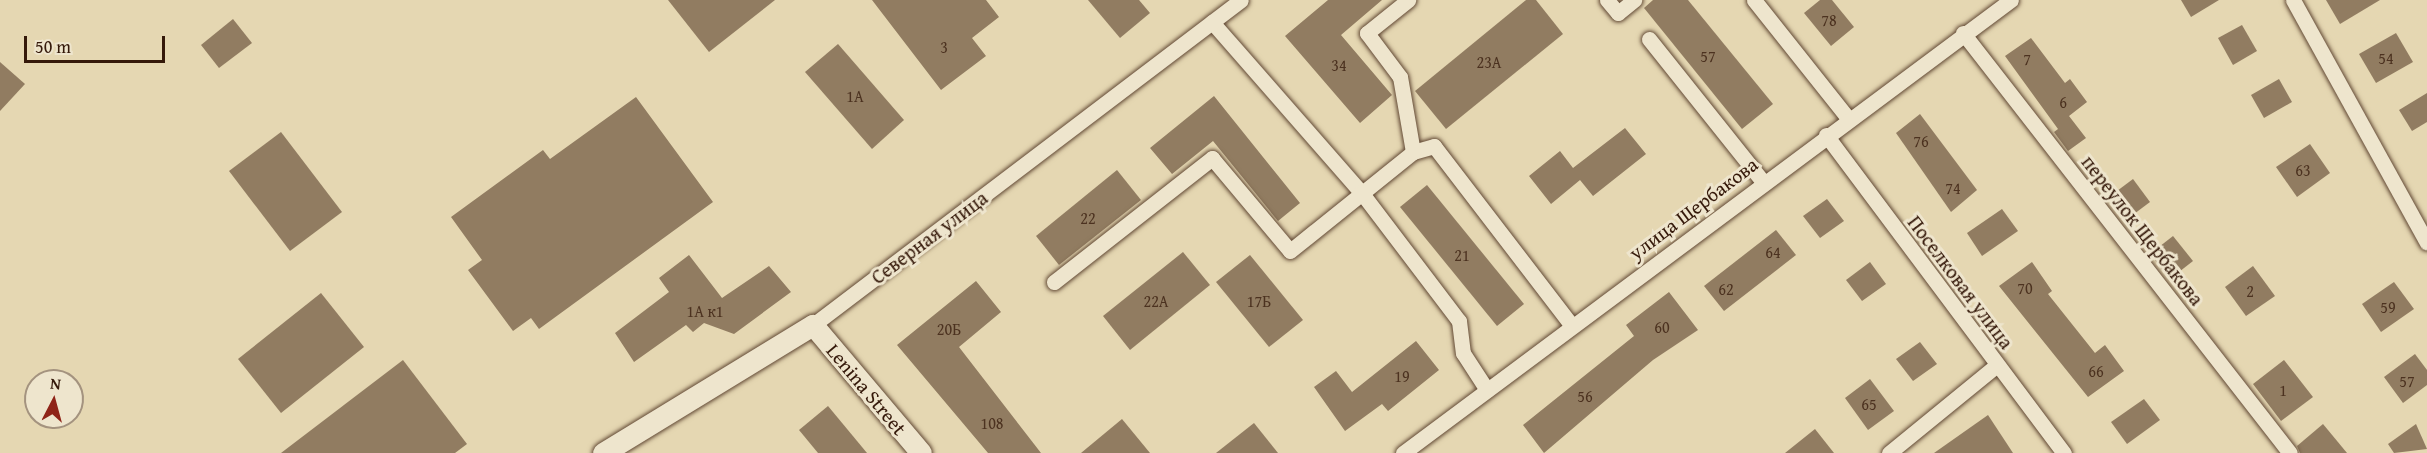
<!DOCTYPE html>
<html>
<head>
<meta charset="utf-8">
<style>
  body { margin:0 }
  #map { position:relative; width:2427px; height:453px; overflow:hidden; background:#e5d7b2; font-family:"Gentium Book Plus",serif }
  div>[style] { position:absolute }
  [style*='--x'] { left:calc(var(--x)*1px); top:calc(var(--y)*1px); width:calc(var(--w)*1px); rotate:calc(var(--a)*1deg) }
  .building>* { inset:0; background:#917c61 }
  .roads { filter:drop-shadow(0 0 2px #614834) drop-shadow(0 0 2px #614834) }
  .street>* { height:15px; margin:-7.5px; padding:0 7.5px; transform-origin:7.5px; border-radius:7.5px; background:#eee5cd }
  .secondary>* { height:21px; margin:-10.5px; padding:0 10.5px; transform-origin:10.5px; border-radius:10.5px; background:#eee5cd }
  span { translate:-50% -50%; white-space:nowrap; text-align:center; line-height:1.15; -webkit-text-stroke:6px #eee5cd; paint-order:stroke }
  .number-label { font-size:16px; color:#4c3220 }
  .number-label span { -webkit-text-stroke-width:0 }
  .street-label { font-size:20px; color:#35190a }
  .north { position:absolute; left:24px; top:369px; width:60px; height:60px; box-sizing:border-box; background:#eee5cd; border:2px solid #a4937f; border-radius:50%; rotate:6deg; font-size:16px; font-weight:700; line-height:24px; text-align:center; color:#35190a }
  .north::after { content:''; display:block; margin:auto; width:21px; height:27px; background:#8f2418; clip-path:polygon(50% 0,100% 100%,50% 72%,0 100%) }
  .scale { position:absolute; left:24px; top:36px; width:141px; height:27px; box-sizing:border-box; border:3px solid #35190a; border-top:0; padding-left:8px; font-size:18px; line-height:21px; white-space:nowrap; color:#35190a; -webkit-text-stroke:4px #eee5cd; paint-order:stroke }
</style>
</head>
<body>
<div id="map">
  <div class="building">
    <div style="clip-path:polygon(668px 0,775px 0,709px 52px)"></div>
    <div style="clip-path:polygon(872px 0,986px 0,999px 17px,972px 38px,986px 56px,941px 90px)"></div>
    <div style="clip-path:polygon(1088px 0,1139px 0,1150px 13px,1120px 38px)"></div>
    <div style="clip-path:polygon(1328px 0,1382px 0,1341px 35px,1392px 95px,1360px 123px,1285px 36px)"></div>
    <div style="clip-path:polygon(1526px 0,1536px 0,1563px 34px,1446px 129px,1415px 91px)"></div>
    <div style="clip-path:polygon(1653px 0,1688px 0,1773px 104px,1742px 129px,1644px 8px)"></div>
    <div style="clip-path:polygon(1820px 0,1832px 0,1854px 27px,1831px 46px,1804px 13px)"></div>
    <div style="clip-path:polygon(2181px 0,2219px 0,2191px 17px)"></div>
    <div style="clip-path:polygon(2326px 0,2380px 0,2340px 24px)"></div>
    <div style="clip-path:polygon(233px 19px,252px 43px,219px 68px,201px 45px)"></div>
    <div style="clip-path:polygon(2242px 25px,2257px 51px,2233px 65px,2218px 38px)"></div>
    <div style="clip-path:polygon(2396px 33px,2413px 62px,2376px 83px,2359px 54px)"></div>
    <div style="clip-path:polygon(2031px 38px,2065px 83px,2070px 79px,2087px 102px,2069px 116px,2086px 138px,2068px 151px,2054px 132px,2058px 129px,2005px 56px)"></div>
    <div style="clip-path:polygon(838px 44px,904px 120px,872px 149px,805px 72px)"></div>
    <div style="clip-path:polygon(0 62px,25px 84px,0 111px)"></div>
    <div style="clip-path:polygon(2279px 79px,2292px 102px,2264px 118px,2251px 95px)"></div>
    <div style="clip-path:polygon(2427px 93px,2427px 122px,2412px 131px,2399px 110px)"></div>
    <div style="clip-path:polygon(1214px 96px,1300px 203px,1278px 221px,1213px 141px,1172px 174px,1150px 148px)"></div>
    <div style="clip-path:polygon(636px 97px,713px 202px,539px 329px,531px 318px,513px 331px,468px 270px,482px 260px,451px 217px,543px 150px,550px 159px)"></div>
    <div style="clip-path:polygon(1920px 114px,1977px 190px,1951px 212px,1896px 133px)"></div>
    <div style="clip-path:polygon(1625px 128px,1646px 154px,1593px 196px,1580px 180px,1551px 204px,1529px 176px,1560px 151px,1573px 168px)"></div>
    <div style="clip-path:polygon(281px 132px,342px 212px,290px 251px,229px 171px)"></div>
    <div style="clip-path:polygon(2310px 144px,2330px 173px,2297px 197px,2276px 167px)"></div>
    <div style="clip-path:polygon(1117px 170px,1141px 200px,1059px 265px,1036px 236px)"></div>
    <div style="clip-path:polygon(2133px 179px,2150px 202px,2126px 220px,2109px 197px)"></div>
    <div style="clip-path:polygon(1427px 185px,1524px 304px,1497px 326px,1400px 207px)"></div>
    <div style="clip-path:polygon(1827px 199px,1844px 221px,1820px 238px,1803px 216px)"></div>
    <div style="clip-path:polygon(2002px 209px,2018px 231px,1982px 256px,1967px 233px)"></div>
    <div style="clip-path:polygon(1776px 230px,1796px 255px,1724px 311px,1704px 286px)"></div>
    <div style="clip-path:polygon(2173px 236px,2193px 261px,2170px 279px,2150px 254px)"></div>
    <div style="clip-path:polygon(1183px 252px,1210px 285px,1130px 350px,1103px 316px)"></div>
    <div style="clip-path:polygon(689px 255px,722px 298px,769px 266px,791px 292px,734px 334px,704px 323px,693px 332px,686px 325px,634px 362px,615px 333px,669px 292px,659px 278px)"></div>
    <div style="clip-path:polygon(1250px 255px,1303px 320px,1269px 347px,1216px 282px)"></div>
    <div style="clip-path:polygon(1870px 262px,1886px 284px,1862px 301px,1846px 280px)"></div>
    <div style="clip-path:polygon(2032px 262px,2052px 291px,2048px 294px,2095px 353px,2105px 345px,2124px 371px,2088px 397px,1999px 286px)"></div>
    <div style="clip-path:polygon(2253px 266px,2275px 296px,2246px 316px,2225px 287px)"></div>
    <div style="clip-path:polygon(976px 281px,1001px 312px,959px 347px,1041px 453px,988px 453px,897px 345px)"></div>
    <div style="clip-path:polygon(2394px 282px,2414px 309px,2381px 332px,2362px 304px)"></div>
    <div style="clip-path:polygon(1669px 292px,1698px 330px,1653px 360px,1544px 453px,1523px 425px,1634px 336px,1626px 325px)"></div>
    <div style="clip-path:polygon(321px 293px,364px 347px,281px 413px,238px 359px)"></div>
    <div style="clip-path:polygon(1416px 341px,1439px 370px,1388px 411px,1382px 404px,1345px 431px,1314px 387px,1336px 371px,1352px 392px)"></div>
    <div style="clip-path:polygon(1920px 342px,1937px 364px,1913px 381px,1896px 359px)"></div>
    <div style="clip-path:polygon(2415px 354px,2427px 370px,2427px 385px,2403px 403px,2384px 377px)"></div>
    <div style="clip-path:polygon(403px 360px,467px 444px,455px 453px,281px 453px)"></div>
    <div style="clip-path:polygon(2284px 360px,2313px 397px,2281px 421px,2253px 384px)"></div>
    <div style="clip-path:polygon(1870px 379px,1894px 411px,1868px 430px,1845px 398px)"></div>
    <div style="clip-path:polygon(2144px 399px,2160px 420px,2127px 444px,2111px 422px)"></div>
    <div style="clip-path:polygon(828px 406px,867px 453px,818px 453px,799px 430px)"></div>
    <div style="clip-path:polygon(1988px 415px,2013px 453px,1934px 453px)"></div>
    <div style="clip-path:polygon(1122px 419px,1150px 453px,1081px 453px)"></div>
    <div style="clip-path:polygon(1254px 423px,1278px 453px,1216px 453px)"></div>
    <div style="clip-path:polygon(2323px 424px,2347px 453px,2300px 453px,2297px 446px)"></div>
    <div style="clip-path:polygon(2416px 424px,2427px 449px,2394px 453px,2388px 444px)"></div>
    <div style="clip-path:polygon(1815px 429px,1834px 453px,1785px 453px)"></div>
  </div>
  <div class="roads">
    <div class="street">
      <div style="--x:1607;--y:0;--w:17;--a:50"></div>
      <div style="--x:1618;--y:13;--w:21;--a:-39"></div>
      <div style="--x:1754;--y:0;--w:149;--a:51.5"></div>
      <div style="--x:2293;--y:0;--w:277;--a:61.1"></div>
      <div style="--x:1212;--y:22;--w:226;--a:48.8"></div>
      <div style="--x:1361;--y:192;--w:162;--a:52.8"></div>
      <div style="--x:1459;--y:321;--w:32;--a:83"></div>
      <div style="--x:1463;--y:353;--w:44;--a:57"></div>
      <div style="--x:1963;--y:33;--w:532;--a:52.1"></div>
      <div style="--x:1649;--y:39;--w:183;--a:51.4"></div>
      <div style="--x:1826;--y:135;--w:397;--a:53.2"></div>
      <div style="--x:1413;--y:152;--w:22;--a:-16"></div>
      <div style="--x:1434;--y:146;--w:227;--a:52.5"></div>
      <div style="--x:1054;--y:282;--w:201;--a:-38.1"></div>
      <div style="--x:1212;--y:158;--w:121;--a:50"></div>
      <div style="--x:1290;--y:251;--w:158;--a:-38.8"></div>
      <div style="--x:1413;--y:152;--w:76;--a:-99.8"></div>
      <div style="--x:1400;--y:77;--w:55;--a:-126.9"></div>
      <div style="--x:1367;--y:33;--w:53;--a:-38.8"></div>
      <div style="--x:813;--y:325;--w:537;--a:-37.21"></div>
      <div style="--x:1403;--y:453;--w:758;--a:-36.69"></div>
      <div style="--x:1889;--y:453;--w:139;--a:-39.2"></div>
    </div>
    <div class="secondary">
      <div style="--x:603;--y:453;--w:246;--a:-31.4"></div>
      <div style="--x:813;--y:325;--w:167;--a:49.8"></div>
    </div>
  </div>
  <div class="number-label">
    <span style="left:1829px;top:20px">78</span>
    <span style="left:944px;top:47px">3</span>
    <span style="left:1708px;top:56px">57</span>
    <span style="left:2386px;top:58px">54</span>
    <span style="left:2027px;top:59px">7</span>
    <span style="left:1489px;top:62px">23А</span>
    <span style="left:1339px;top:65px">34</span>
    <span style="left:855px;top:96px">1А</span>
    <span style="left:2063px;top:102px">6</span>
    <span style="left:1921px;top:141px">76</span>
    <span style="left:2303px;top:170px">63</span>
    <span style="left:1953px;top:188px">74</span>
    <span style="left:1088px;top:218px">22</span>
    <span style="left:1773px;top:252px">64</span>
    <span style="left:1462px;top:255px">21</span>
    <span style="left:2025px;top:288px">70</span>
    <span style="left:1726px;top:289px">62</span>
    <span style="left:2250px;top:291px">2</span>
    <span style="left:1156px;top:301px">22А</span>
    <span style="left:1259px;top:301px">17Б</span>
    <span style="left:2388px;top:307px">59</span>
    <span style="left:705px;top:311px">1А к1</span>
    <span style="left:1662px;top:327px">60</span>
    <span style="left:949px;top:329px">20Б</span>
    <span style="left:2096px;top:371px">66</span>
    <span style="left:1402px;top:376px">19</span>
    <span style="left:2407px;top:381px">57</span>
    <span style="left:2283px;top:390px">1</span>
    <span style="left:1585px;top:396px">56</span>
    <span style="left:1869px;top:404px">65</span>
    <span style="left:992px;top:423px">108</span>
  </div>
  <div class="street-label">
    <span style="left:1693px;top:208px;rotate:-37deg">улица Щербакова</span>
    <span style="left:2143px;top:230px;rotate:52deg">переулок Щербакова</span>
    <span style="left:929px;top:237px;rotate:-37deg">Северная улица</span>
    <span style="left:1961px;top:282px;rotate:53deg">Поселковая улица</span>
    <span style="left:867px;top:389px;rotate:50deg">Lenina Street</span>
  </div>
  <div class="north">N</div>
  <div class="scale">50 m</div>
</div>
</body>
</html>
